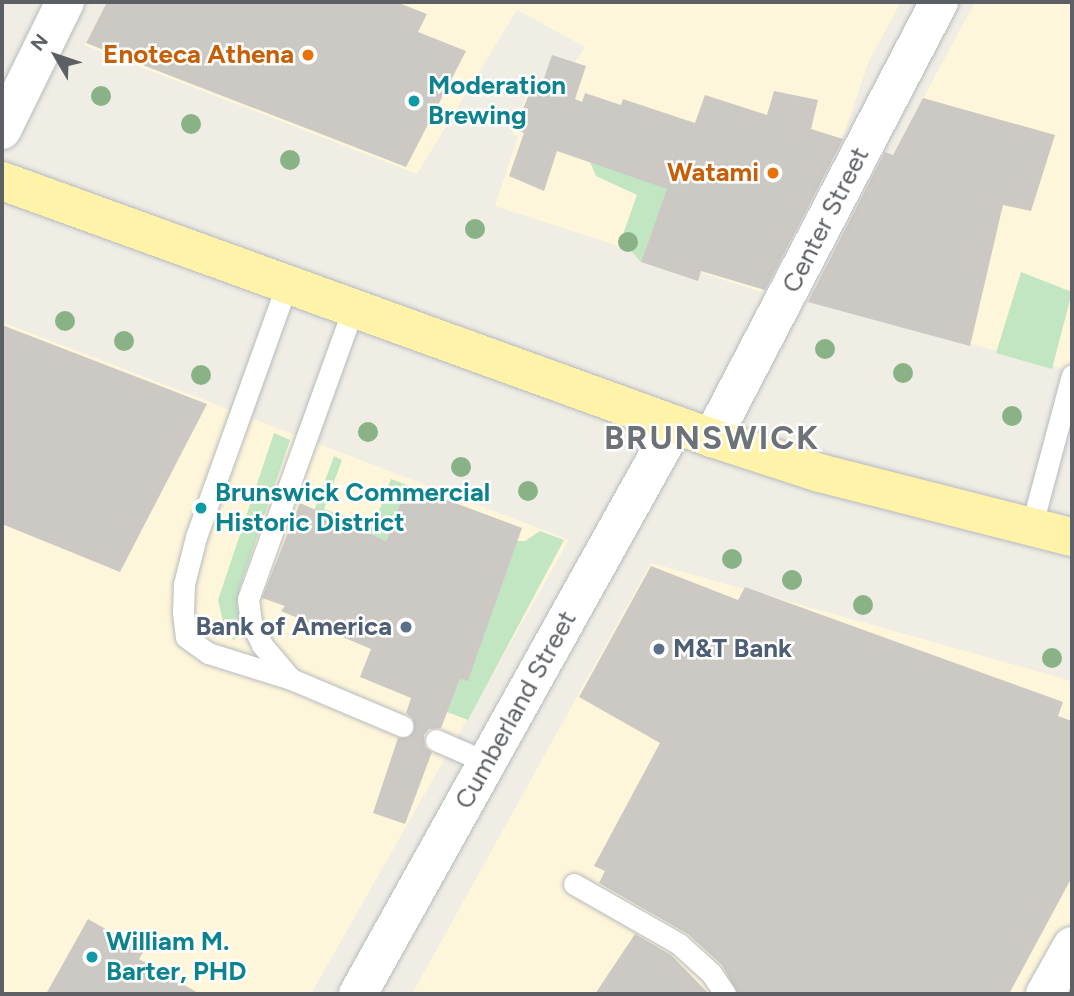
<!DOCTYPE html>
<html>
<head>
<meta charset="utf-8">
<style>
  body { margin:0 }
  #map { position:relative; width:1074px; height:996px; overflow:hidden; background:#efede4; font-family:Figtree,sans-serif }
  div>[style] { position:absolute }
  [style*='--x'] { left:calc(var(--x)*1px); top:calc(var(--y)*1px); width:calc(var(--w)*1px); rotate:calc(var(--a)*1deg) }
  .commercial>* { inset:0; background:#fef6da }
  .green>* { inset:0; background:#c1e6c1 }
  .building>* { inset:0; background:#ccc9c4 }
  .roads { filter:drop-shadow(0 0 2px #b7babe) drop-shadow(0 0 2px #b7babe) }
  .service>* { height:21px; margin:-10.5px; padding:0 10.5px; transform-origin:10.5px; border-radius:10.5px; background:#fff }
  .minor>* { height:38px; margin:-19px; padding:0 19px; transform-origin:19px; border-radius:19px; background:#fff }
  .primary>* { height:38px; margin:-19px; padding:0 19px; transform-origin:19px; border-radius:19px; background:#fff2a9 }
  .trees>* { width:20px; height:20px; margin:-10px; border-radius:50%; background:#89b386 }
  .dots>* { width:19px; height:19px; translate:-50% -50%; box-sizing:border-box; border:4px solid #fff; border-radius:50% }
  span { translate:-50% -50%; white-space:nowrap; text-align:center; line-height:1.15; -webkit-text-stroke:5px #fff; paint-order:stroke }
  .food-label { font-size:26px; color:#c56008; font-weight:700 }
  .right { translate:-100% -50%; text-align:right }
  .culture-label { font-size:26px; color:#0d838f; font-weight:700 }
  .left { translate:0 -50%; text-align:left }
  .street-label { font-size:26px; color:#5c6065 }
  .service-label { font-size:26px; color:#4e5e75; font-weight:700 }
  .district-label { font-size:33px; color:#6d7277; font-weight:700; letter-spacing:2px }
  .frame { position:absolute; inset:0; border:4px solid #5c6065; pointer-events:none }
  .north { position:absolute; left:21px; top:21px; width:70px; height:70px; -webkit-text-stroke:5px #fff; paint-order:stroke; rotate:309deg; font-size:19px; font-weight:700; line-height:28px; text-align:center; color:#5c6065 }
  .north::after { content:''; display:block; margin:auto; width:24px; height:32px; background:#5c6065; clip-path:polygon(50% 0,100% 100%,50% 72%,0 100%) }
</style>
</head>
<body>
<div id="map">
  <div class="commercial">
    <div style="clip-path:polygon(107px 2px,901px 2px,869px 61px,844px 134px,761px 292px,495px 206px,518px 137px,512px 134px,532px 81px,557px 89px,585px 47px,517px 10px,417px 174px,84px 45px)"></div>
    <div style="clip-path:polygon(975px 2px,1072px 2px,1072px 371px,813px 302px)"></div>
    <div style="clip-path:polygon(2px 322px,569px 540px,311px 994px,2px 994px)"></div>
    <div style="clip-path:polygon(651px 563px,1072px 681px,1072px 994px,412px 994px)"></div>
  </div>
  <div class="green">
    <div style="clip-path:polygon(590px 162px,669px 185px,641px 262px,621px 240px,637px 195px,596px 176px)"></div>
    <div style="clip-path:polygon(1021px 272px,1072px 292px,1052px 369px,996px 353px)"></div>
    <div style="clip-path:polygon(274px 433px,290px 440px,240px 587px,237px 604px,243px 632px,234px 640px,225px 630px,218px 600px)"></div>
    <div style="clip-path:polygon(334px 456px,342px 460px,324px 509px,373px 527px,391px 479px,407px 485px,386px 541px,314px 511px)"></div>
    <div style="clip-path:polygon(540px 531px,564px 540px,468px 720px,447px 712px,460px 679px,468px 680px,517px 541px,525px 541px)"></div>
  </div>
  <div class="building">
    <div style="clip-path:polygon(107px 2px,396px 2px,427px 14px,418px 32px,466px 51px,406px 167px,86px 43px)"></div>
    <div style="clip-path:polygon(552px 55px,586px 66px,575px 99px,582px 102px,585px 93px,621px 105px,623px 99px,695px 123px,705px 95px,767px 115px,774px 91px,818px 100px,811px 129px,843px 139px,765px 290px,701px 271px,698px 281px,641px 262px,667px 189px,557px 151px,544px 191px,509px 176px,524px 133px,515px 129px,533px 84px,541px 87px)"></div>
    <div style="clip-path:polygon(923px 98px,1055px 135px,1031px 211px,1003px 205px,970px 346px,808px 302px,885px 152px,893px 155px)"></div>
    <div style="clip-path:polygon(2px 325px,207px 404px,120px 572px,2px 524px)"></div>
    <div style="clip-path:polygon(407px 485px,522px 528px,468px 681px,460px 679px,441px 728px,429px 729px,424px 735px,425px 747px,432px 752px,405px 824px,373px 813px,398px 738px,409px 737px,414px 730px,413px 719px,406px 713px,411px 698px,360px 677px,371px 649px,281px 611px,285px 606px,262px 598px,300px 503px,386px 541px)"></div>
    <div style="clip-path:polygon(651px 566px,738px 600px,745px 587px,1063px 702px,1058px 716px,1072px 721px,1072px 877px,1009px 994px,738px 994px,722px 965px,688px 934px,599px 883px,605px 871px,594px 866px,660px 743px,579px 697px)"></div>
    <div style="clip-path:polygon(88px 919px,144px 951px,139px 959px,200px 994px,46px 994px)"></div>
    <div style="clip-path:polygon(635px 934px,671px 955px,709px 994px,595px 994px)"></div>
  </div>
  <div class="roads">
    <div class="service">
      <div style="--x:287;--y:284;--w:269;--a:109.8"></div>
      <div style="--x:196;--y:537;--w:49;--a:104.3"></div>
      <div style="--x:184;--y:584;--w:29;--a:92"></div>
      <div style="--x:183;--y:613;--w:24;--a:83"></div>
      <div style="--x:186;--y:637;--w:27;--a:36"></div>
      <div style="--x:208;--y:653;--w:87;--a:17.4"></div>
      <div style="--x:353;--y:309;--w:308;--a:109.9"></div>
      <div style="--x:248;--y:599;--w:23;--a:83"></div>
      <div style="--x:251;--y:622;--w:25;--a:64"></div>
      <div style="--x:262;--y:645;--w:45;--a:49.5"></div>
      <div style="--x:291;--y:679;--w:121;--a:22.9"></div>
      <div style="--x:1031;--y:528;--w:158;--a:-75"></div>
      <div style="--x:436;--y:740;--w:55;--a:23.7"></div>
      <div style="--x:574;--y:884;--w:121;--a:29.7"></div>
      <div style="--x:679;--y:944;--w:43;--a:42.2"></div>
      <div style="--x:711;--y:973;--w:25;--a:56"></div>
    </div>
    <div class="minor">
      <div style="--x:2;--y:130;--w:143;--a:-63.8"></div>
      <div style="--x:712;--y:438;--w:492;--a:-62.5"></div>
      <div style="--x:358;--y:994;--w:651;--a:-60.88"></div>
      <div style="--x:1045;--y:994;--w:55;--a:-60.6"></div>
    </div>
    <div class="primary">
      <div style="--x:2;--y:181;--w:755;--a:19.9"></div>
      <div style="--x:712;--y:438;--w:114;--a:18"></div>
      <div style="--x:820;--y:473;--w:260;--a:14.3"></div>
    </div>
  </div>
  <div class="trees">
    <div style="left:101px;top:96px"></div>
    <div style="left:191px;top:124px"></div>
    <div style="left:290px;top:160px"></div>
    <div style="left:475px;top:229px"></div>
    <div style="left:628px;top:242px"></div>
    <div style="left:65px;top:321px"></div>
    <div style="left:124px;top:341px"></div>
    <div style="left:825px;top:349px"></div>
    <div style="left:903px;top:373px"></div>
    <div style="left:201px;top:375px"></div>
    <div style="left:1012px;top:416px"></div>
    <div style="left:368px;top:432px"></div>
    <div style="left:461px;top:467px"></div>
    <div style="left:528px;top:491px"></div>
    <div style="left:732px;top:559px"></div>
    <div style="left:792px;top:580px"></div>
    <div style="left:863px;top:605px"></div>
    <div style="left:1052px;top:658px"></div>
  </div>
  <div class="dots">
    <div style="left:308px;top:55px;background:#e8710a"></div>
    <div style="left:414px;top:101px;background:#0f9aa8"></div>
    <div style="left:773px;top:173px;background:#e8710a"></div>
    <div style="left:201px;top:508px;background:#0f9aa8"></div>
    <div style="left:406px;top:627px;background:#5c6f8a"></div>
    <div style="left:659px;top:649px;background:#5c6f8a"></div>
    <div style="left:92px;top:957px;background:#0f9aa8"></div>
  </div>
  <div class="food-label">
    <span class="right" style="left:294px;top:55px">Enoteca Athena</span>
    <span class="right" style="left:759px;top:173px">Watami</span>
  </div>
  <div class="culture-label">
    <span class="left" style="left:428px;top:101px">Moderation<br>Brewing</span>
    <span class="left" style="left:215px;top:508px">Brunswick Commercial<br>Historic District</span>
    <span class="left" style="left:106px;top:957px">William M.<br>Barter, PHD</span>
  </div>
  <div class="street-label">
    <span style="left:826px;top:220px;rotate:-63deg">Center Street</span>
    <span style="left:516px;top:710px;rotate:-61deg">Cumberland Street</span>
  </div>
  <div class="service-label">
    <span class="right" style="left:392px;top:627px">Bank of America</span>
    <span class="left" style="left:673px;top:649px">M&amp;T Bank</span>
  </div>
  <div class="district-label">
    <span style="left:712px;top:438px">BRUNSWICK</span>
  </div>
  <div class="frame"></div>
  <div class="north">N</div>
</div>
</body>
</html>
